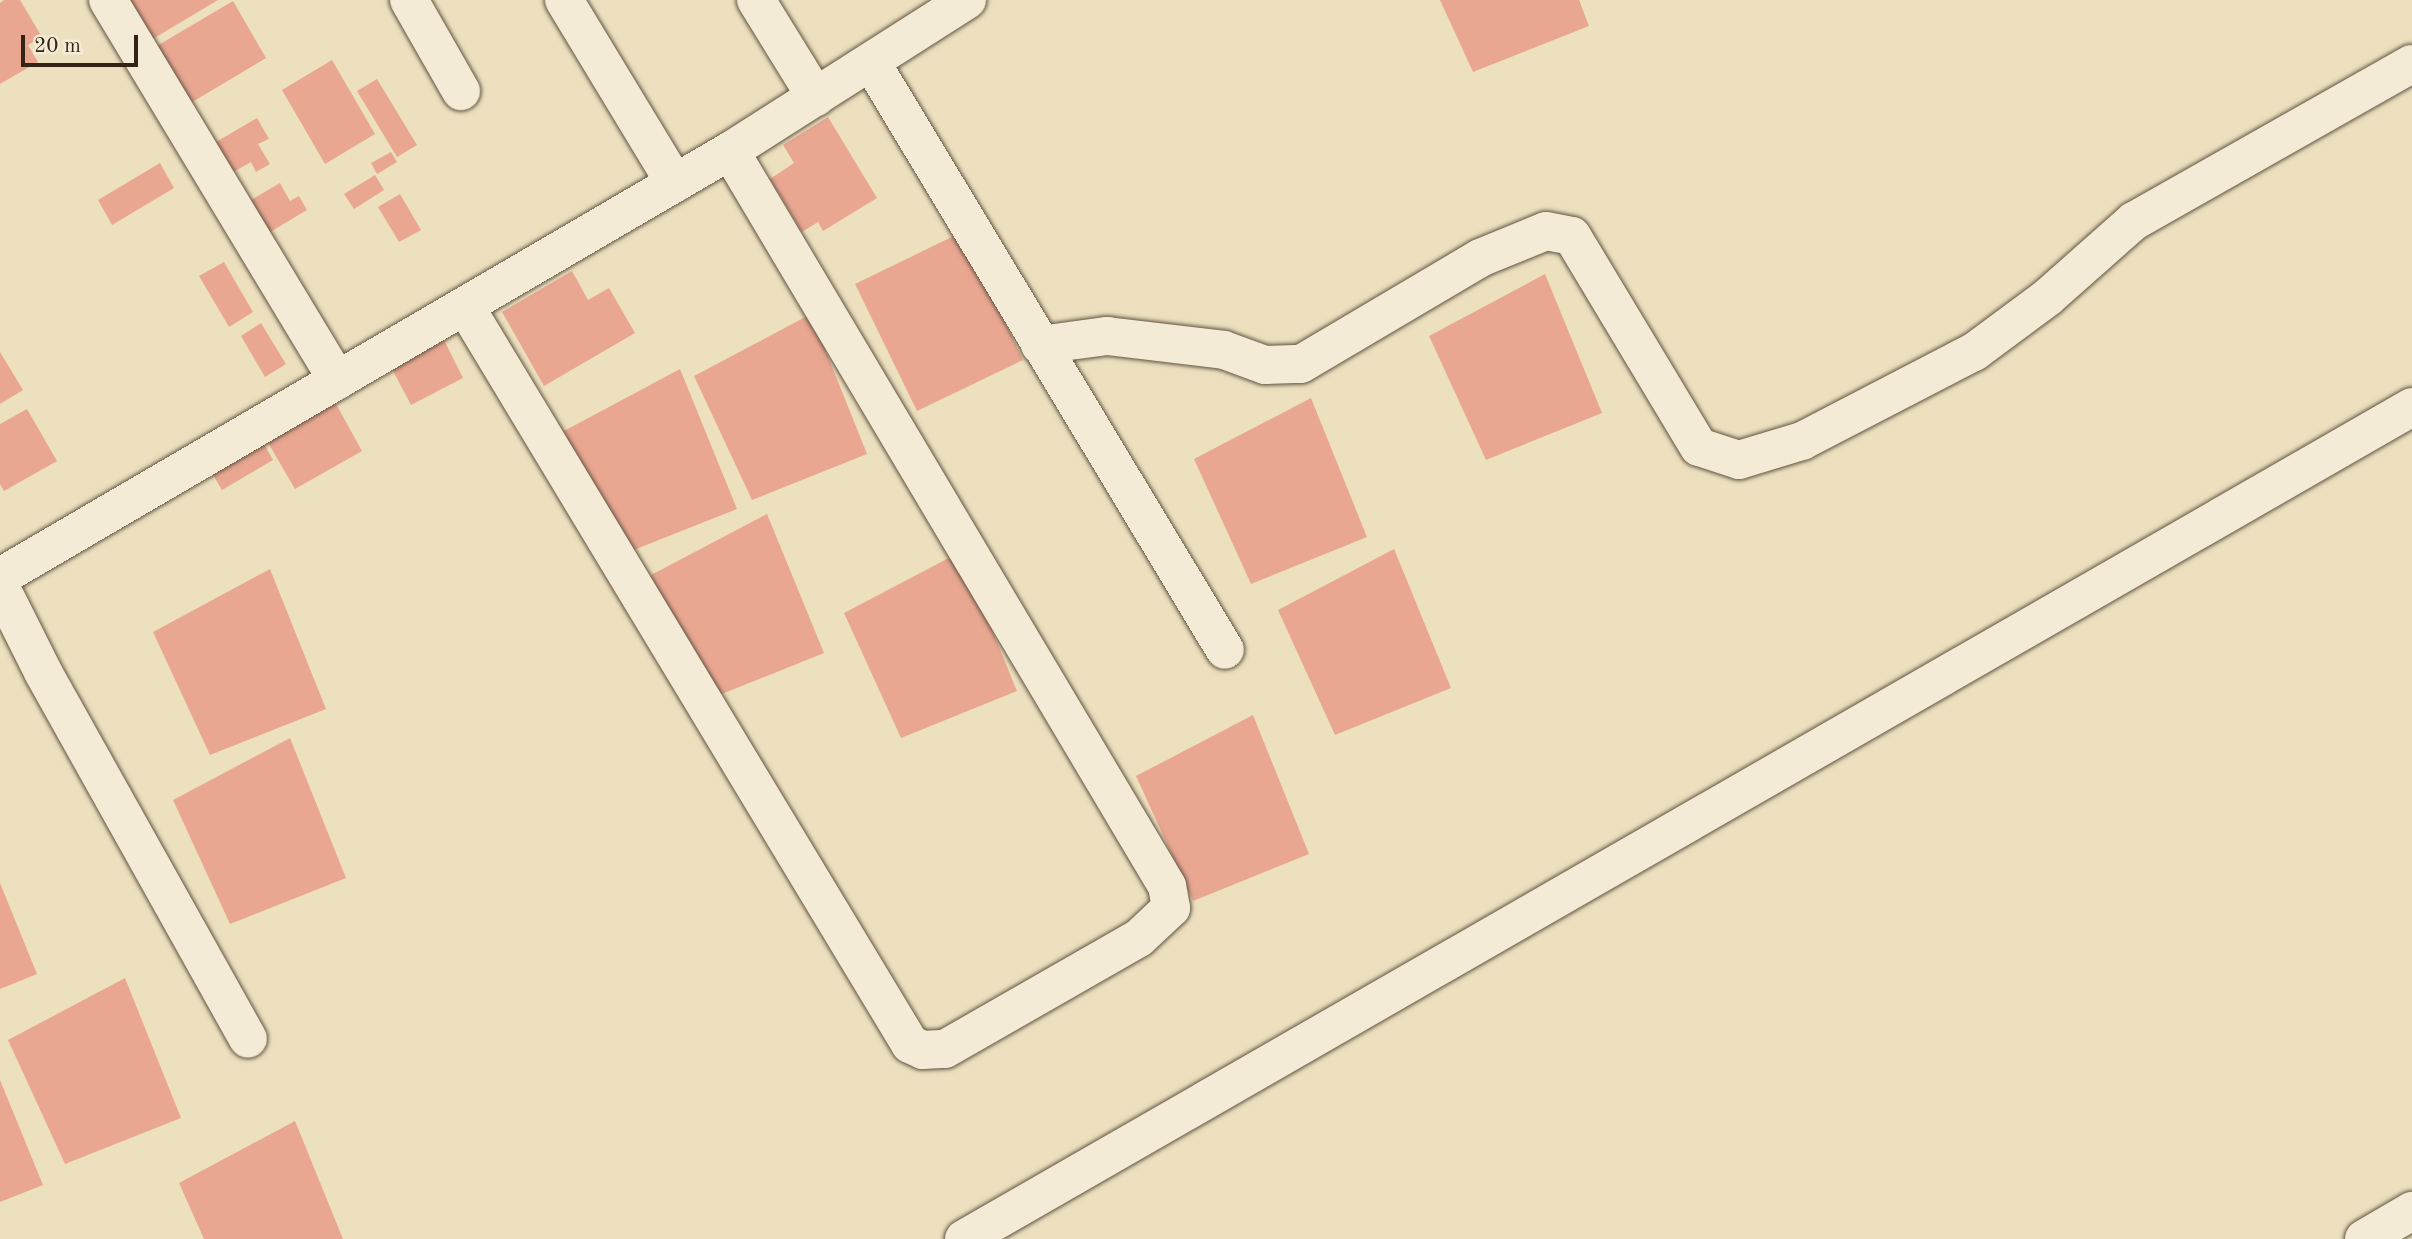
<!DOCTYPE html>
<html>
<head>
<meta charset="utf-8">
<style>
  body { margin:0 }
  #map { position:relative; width:2412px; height:1239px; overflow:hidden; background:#ede0bf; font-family:"Old Standard TT",serif }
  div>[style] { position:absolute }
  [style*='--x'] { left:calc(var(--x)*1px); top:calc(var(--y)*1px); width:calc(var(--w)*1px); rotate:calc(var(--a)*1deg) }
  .building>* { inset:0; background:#e9a792 }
  .roads { filter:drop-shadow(0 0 2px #625340) drop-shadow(0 0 2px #625340) }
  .minor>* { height:38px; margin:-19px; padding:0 19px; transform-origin:19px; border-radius:19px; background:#f3ebd5 }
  span { translate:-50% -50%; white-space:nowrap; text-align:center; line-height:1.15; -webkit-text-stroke:5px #f3ebd5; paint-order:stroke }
  .scale { position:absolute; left:21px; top:35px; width:117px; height:32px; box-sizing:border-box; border:4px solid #332415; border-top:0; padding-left:9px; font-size:21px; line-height:24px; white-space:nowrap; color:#332415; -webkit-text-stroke:5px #f3ebd5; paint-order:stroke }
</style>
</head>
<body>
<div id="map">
  <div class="building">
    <div style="clip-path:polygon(4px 0,20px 0,42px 37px,28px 45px,38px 62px,0 84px,0 3px)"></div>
    <div style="clip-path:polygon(114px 0,218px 0,141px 46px)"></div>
    <div style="clip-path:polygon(1440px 0,1579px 0,1589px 26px,1473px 72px)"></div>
    <div style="clip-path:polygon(233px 1px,266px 58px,184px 107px,150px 50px)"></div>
    <div style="clip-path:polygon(332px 60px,375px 134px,325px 164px,282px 90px)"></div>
    <div style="clip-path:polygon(377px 79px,417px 145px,397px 157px,357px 91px)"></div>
    <div style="clip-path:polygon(828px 117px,877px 198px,823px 231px,818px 222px,802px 232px,770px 179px,794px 163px,783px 145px)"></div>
    <div style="clip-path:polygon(257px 118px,269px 139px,258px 144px,270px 164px,256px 172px,251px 162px,221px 179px,204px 149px)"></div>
    <div style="clip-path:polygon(391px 152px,397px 162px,377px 174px,371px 163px)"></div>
    <div style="clip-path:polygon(160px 163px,174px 188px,112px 225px,98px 200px)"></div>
    <div style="clip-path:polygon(375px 175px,384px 190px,354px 209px,344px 194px)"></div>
    <div style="clip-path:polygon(280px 183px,290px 201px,299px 196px,307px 210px,260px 238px,241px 206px)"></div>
    <div style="clip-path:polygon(400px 194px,421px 230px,399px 242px,378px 207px)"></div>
    <div style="clip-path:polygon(962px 232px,1023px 360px,917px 411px,855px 284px)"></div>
    <div style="clip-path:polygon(224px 262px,253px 312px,229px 327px,199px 276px)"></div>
    <div style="clip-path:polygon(572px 271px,588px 300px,609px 288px,635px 333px,544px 386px,502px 312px)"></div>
    <div style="clip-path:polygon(1545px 274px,1602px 413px,1486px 460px,1429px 336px)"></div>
    <div style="clip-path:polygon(811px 314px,867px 454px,752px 500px,694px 376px)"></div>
    <div style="clip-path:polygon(261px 323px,286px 364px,265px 377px,241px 336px)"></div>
    <div style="clip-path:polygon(444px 340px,463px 378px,411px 405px,391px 367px)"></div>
    <div style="clip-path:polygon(0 352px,23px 390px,0 404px)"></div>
    <div style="clip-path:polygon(680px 369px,737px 509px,621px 555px,564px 431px)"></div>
    <div style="clip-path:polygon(331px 395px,362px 451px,295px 489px,263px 434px)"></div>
    <div style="clip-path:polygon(1311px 398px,1367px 537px,1251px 584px,1194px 459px)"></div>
    <div style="clip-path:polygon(27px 409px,57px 461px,4px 491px,0 484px,0 424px)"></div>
    <div style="clip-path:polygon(259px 435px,273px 460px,222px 490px,207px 465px)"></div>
    <div style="clip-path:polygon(767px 514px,824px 653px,707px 700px,651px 575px)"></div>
    <div style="clip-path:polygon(1394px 549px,1451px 688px,1335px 735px,1278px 610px)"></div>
    <div style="clip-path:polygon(960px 552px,1017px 691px,901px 738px,844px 613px)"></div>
    <div style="clip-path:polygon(270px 569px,326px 709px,210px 755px,153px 632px)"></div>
    <div style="clip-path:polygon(1253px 715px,1309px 854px,1193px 901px,1136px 776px)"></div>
    <div style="clip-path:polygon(290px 738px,346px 878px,230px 924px,173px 800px)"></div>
    <div style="clip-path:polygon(0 883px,37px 974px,0 989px)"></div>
    <div style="clip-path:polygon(125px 978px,181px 1118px,65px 1164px,8px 1040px)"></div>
    <div style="clip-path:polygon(0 1080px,43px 1185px,0 1202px)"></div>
    <div style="clip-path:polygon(295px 1121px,343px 1239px,204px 1239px,179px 1183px)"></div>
  </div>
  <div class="roads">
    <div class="minor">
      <div style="--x:108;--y:0;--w:444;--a:58.9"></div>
      <div style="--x:409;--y:0;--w:105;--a:60.3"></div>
      <div style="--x:564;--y:0;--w:214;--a:58.8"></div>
      <div style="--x:756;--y:0;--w:114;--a:58.3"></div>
      <div style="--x:871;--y:62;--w:686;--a:58.95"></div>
      <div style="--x:465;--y:306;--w:862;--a:58.91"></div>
      <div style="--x:910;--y:1044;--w:14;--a:25"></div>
      <div style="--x:923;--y:1050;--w:22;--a:-3"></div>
      <div style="--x:945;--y:1049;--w:224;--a:-29.8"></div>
      <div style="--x:1139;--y:938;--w:44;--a:-43.2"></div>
      <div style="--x:1171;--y:908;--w:22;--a:-100"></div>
      <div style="--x:1167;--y:886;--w:855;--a:-120.73"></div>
      <div style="--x:1040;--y:345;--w:68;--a:-7.7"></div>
      <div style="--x:1107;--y:336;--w:118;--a:6.8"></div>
      <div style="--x:1224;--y:350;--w:44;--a:20.1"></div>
      <div style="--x:1265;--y:365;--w:36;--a:-2"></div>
      <div style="--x:1301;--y:364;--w:208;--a:-30.6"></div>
      <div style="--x:1480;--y:258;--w:71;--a:-22.2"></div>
      <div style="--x:1546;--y:231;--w:26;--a:11"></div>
      <div style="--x:1572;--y:236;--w:246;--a:59"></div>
      <div style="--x:1699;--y:447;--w:42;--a:18"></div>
      <div style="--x:1739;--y:460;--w:66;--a:-16.8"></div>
      <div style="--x:1802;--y:441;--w:194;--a:-27.4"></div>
      <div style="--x:1974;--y:352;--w:92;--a:-36.6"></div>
      <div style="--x:2048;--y:297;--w:115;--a:-41.5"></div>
      <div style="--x:2134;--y:221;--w:319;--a:-29.5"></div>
      <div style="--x:0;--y:577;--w:845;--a:-30.27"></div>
      <div style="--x:730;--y:151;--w:281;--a:-32.5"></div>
      <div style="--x:0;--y:586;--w:96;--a:63.4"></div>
      <div style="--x:43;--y:672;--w:420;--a:60.8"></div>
      <div style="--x:964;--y:1239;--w:1670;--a:-29.88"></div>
      <div style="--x:2364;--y:1239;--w:56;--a:-30.3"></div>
    </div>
  </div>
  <div class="scale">20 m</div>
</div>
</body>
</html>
